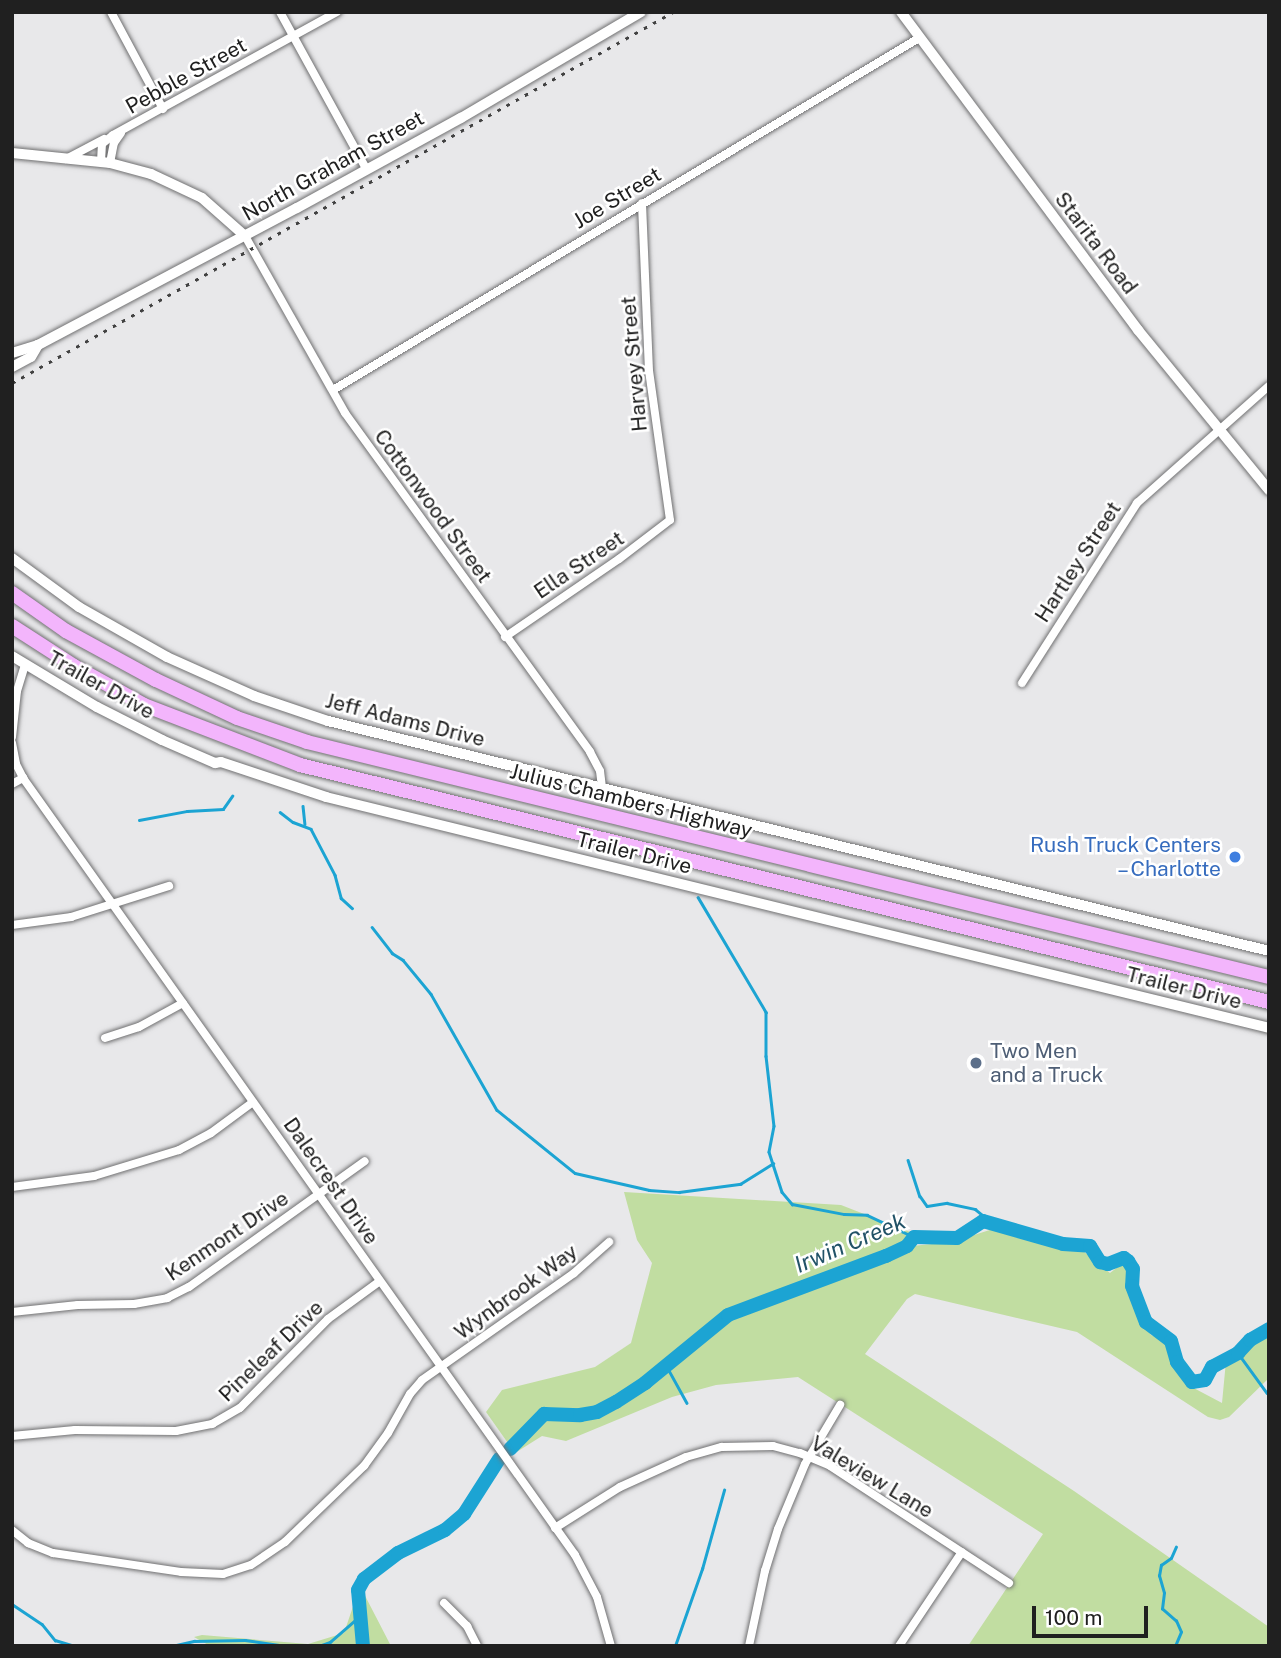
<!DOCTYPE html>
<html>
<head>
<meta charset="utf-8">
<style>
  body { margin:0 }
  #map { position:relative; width:1281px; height:1658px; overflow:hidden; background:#e8e8ea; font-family:"Public Sans",sans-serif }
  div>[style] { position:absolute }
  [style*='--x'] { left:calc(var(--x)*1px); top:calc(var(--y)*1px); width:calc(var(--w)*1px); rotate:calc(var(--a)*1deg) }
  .green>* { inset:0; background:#c1dda1 }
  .stream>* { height:2.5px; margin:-1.25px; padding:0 1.25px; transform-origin:1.25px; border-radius:1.25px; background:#1ca4d3 }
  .river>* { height:14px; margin:-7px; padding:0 7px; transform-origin:7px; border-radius:7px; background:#1ca4d3 }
  .roads { filter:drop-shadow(0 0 2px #707071) drop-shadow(0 0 2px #707071) }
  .minor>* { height:8px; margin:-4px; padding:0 4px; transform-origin:4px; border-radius:4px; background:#fff }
  .tertiary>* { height:10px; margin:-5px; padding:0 5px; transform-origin:5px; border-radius:5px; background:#fff }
  .secondary>* { height:10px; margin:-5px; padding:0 5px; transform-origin:5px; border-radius:5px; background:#fff }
  .motorway>* { height:14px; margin:-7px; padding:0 7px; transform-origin:7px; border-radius:7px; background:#f3b5fc }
  .rail>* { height:2.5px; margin-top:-1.25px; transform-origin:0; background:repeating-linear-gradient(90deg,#414141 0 3.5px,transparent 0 10.5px) }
  .dots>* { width:19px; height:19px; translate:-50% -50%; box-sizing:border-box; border:4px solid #fff; border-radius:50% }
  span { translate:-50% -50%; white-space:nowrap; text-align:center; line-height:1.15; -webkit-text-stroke:5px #fff; paint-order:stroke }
  .street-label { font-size:21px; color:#202020 }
  .shop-label { font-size:21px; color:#366cbe }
  .right { translate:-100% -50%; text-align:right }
  .service-label { font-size:21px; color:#4e5e75 }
  .left { translate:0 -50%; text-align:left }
  .water-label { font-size:23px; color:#215267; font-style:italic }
  .frame { position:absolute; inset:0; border:14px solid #202020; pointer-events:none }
  .scale { position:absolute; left:1032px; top:1606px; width:116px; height:32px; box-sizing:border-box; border:4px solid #202020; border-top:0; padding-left:9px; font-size:21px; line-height:24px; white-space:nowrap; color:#202020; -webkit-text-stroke:5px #fff; paint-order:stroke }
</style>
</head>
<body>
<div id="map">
  <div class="green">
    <div style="clip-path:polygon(624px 1192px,841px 1205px,918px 1235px,912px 1246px,952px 1242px,996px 1228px,1082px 1250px,1110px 1273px,1124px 1262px,1140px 1320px,1151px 1335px,1172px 1343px,1188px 1385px,1222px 1403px,1226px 1361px,1242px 1353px,1269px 1329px,1269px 1378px,1229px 1417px,1220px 1420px,1208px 1417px,1077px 1332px,915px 1294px,907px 1299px,865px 1354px,1074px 1491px,1269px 1627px,1269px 1646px,968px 1646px,1043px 1534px,798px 1377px,716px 1385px,672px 1397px,566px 1441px,542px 1436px,515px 1453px,486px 1412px,502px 1390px,595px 1367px,631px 1343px,652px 1263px,637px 1240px)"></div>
    <div style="clip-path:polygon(360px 1586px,391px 1646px,210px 1646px,194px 1637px,202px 1635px,308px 1644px,344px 1633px)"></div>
  </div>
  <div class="stream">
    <div style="--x:303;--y:806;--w:18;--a:84"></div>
    <div style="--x:280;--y:812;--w:16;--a:38"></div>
    <div style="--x:293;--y:822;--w:19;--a:21"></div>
    <div style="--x:311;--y:829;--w:52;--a:62.4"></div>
    <div style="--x:335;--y:875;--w:24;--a:75"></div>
    <div style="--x:341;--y:898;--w:15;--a:42"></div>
    <div style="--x:139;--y:820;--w:49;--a:-10.6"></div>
    <div style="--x:187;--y:811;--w:36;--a:-3"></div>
    <div style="--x:223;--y:809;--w:16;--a:-55"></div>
    <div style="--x:698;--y:897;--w:134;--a:59.4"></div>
    <div style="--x:766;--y:1012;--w:44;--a:90"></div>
    <div style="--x:766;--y:1056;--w:70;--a:83.5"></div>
    <div style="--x:774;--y:1126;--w:26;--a:101"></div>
    <div style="--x:769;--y:1152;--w:42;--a:72"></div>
    <div style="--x:782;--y:1192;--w:16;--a:50"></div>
    <div style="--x:792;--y:1204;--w:53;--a:10.9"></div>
    <div style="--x:844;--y:1214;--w:23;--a:2"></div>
    <div style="--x:867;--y:1215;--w:52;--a:25.1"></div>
    <div style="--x:372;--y:927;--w:33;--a:52"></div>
    <div style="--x:392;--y:953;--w:13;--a:32"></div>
    <div style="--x:403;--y:960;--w:44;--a:50.5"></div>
    <div style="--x:431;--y:994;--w:133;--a:60.4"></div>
    <div style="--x:497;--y:1110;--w:100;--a:38.9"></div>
    <div style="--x:575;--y:1173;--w:76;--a:12.9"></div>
    <div style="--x:649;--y:1190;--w:30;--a:4"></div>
    <div style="--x:679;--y:1192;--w:62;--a:-7.5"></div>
    <div style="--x:740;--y:1184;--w:39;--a:-32"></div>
    <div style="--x:908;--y:1160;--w:38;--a:72"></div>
    <div style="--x:920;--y:1196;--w:12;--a:55"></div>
    <div style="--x:927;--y:1206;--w:20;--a:-9"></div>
    <div style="--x:947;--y:1203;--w:29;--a:12"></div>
    <div style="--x:975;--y:1209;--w:13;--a:39"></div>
    <div style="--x:985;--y:1217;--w:4;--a:117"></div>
    <div style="--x:1238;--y:1353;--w:49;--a:54.1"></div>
    <div style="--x:666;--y:1365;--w:43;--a:61.1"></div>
    <div style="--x:12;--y:1604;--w:36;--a:34"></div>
    <div style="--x:42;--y:1624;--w:21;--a:51"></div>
    <div style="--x:55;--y:1640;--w:21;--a:17"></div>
    <div style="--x:172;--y:1646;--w:23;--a:-13"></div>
    <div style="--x:194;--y:1641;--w:51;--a:-1.1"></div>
    <div style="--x:245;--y:1640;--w:41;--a:8.3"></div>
    <div style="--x:319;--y:1646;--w:12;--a:-20"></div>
    <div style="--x:330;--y:1642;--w:38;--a:-41"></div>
    <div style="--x:675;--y:1646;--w:82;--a:-70.7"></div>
    <div style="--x:702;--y:1569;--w:82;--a:-74.4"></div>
    <div style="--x:1175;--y:1646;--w:15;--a:-67"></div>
    <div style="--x:1181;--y:1632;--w:12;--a:-114"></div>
    <div style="--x:1176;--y:1621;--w:18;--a:-139"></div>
    <div style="--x:1162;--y:1609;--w:16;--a:-83"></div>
    <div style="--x:1164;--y:1593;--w:18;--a:-106"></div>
    <div style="--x:1159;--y:1576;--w:11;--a:-80"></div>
    <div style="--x:1161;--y:1565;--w:12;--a:-35"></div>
    <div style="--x:1171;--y:1558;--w:12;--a:-66"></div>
  </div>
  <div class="river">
    <div style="--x:510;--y:1449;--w:49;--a:-45.8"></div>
    <div style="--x:544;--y:1414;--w:36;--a:2"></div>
    <div style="--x:580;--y:1415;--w:17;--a:-10"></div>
    <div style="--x:597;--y:1412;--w:21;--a:-28"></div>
    <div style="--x:616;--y:1402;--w:35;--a:-33"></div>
    <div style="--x:645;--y:1383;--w:107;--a:-39.3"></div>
    <div style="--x:728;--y:1315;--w:169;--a:-20.5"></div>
    <div style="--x:886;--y:1256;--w:23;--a:-25"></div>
    <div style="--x:907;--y:1246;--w:11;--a:-52"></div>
    <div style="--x:914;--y:1237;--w:43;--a:1.3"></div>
    <div style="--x:957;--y:1238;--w:31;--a:-33"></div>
    <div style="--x:983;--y:1221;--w:83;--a:16"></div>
    <div style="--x:1063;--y:1244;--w:27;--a:4"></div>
    <div style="--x:1090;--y:1246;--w:19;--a:58"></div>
    <div style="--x:1100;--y:1262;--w:8;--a:14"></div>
    <div style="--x:1108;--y:1264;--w:17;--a:-21"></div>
    <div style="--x:1124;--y:1258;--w:5;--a:37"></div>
    <div style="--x:1128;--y:1261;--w:9;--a:58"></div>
    <div style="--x:1133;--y:1269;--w:17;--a:93"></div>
    <div style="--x:1132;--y:1286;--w:39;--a:69"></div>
    <div style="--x:1146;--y:1322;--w:31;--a:37"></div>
    <div style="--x:1171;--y:1341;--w:22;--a:74"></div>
    <div style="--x:1177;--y:1362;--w:25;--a:53"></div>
    <div style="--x:1192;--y:1382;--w:13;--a:-9"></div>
    <div style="--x:1205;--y:1380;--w:15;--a:-62"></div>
    <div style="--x:1212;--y:1367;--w:30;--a:-28"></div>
    <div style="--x:1238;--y:1353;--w:18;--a:-47"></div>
    <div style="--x:1250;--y:1340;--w:22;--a:-30"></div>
    <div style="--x:363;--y:1646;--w:56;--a:-95.1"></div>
    <div style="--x:358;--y:1590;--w:13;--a:-61"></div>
    <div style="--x:364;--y:1579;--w:43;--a:-37.4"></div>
    <div style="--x:398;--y:1553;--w:52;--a:-26.1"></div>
    <div style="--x:445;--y:1530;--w:25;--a:-40"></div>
    <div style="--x:464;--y:1514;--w:65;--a:-57.5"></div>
  </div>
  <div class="roads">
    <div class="minor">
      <div style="--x:111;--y:12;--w:110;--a:61.8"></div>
      <div style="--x:280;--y:12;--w:180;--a:61.2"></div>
      <div style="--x:66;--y:159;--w:43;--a:-27.8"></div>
      <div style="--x:101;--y:162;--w:18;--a:-87"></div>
      <div style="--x:102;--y:144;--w:14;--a:-39"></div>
      <div style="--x:113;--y:135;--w:256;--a:-28.8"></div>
      <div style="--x:110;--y:163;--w:20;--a:-79"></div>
      <div style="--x:114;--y:143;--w:12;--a:-55"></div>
      <div style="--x:245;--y:236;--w:203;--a:60.5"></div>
      <div style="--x:345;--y:413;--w:418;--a:54.1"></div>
      <div style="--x:590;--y:752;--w:21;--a:62"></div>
      <div style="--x:600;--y:771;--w:17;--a:83"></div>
      <div style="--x:333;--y:390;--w:684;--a:-30.99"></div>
      <div style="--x:505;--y:637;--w:138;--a:-34.4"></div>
      <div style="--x:619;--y:559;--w:64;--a:-37.4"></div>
      <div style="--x:670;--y:520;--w:150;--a:-98"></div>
      <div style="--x:649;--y:371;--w:168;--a:-92.4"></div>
      <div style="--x:1022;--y:683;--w:214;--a:-57.4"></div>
      <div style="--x:1137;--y:503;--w:176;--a:-41.6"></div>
      <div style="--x:12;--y:737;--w:46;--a:-83.8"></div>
      <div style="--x:17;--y:691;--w:28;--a:-73"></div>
      <div style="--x:12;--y:743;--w:21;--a:79"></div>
      <div style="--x:16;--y:764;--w:16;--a:63"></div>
      <div style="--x:23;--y:778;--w:953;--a:54.61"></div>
      <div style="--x:575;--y:1555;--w:47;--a:62.4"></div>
      <div style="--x:597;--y:1597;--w:51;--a:74.1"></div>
      <div style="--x:12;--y:784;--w:13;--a:-29"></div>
      <div style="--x:12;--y:925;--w:60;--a:-7.7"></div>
      <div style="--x:71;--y:917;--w:103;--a:-17.6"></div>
      <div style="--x:105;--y:1038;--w:36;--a:-18"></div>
      <div style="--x:139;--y:1027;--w:50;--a:-28.6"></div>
      <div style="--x:12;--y:1187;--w:83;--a:-7.6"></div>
      <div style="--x:94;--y:1176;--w:89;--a:-17"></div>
      <div style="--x:179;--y:1150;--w:36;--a:-28"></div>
      <div style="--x:211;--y:1133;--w:52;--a:-36.4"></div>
      <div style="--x:12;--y:1312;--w:66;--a:-6.1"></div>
      <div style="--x:78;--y:1305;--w:56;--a:-1"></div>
      <div style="--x:134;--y:1304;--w:34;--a:-10"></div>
      <div style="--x:167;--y:1298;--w:25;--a:-27"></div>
      <div style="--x:189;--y:1287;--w:216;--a:-35.6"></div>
      <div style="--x:12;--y:1436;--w:63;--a:-5.4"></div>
      <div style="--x:75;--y:1430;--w:101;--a:0.6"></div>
      <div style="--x:176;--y:1431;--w:37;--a:-11"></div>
      <div style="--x:212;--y:1424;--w:32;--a:-30"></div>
      <div style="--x:240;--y:1408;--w:125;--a:-45.3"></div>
      <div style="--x:328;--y:1319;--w:64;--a:-36.2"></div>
      <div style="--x:555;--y:1528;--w:77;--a:-32.2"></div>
      <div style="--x:620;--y:1487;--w:72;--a:-24.4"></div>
      <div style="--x:686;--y:1457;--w:37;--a:-16"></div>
      <div style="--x:722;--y:1447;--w:51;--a:-1.1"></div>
      <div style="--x:773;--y:1446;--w:28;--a:15"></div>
      <div style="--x:800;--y:1453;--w:33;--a:23"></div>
      <div style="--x:830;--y:1466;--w:214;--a:33.2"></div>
      <div style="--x:12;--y:1530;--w:21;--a:39"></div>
      <div style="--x:28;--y:1543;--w:27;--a:22"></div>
      <div style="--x:53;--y:1553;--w:129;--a:8.4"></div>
      <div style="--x:181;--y:1572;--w:42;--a:2.7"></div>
      <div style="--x:223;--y:1574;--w:29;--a:-18"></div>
      <div style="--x:251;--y:1565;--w:41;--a:-34.1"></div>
      <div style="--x:285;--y:1542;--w:110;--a:-43.9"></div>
      <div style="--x:364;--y:1466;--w:41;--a:-54"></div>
      <div style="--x:388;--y:1433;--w:45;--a:-60.6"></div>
      <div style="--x:410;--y:1394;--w:18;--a:-49"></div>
      <div style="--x:422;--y:1380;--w:186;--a:-35.1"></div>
      <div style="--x:574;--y:1273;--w:47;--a:-41.5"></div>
      <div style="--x:444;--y:1603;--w:33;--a:45"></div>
      <div style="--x:467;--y:1626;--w:22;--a:63"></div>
      <div style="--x:749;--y:1646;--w:77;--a:-78"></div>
      <div style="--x:765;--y:1571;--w:44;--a:-72.8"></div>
      <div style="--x:778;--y:1529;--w:70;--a:-67.4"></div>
      <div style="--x:805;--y:1464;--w:69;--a:-59.3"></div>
      <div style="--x:899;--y:1646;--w:113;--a:-56.2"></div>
    </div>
    <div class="tertiary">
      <div style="--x:901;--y:12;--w:397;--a:53.3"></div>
      <div style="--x:1138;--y:330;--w:207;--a:50.7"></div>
      <div style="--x:12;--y:153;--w:99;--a:5.8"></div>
      <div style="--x:110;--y:163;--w:42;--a:15"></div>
      <div style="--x:151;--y:174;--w:56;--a:25.2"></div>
      <div style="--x:202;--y:198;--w:57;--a:41.5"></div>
      <div style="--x:12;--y:558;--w:83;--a:36.2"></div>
      <div style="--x:79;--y:607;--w:101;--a:29.6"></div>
      <div style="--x:167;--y:657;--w:95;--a:24.1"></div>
      <div style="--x:254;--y:696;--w:78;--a:18.7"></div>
      <div style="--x:328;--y:721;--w:969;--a:13.73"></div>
      <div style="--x:12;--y:656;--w:99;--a:31"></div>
      <div style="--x:97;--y:707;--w:73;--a:26.9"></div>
      <div style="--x:162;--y:740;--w:58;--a:23.5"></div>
      <div style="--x:215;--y:763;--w:6;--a:-9"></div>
      <div style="--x:221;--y:762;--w:111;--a:18.4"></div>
      <div style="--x:326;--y:797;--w:971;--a:13.76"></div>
    </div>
    <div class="secondary">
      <div style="--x:12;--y:353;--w:27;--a:-17"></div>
      <div style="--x:38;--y:345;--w:293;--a:-27.9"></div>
      <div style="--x:297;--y:208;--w:187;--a:-28.8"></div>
      <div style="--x:461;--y:118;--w:209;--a:-30.5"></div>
      <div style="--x:12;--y:367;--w:21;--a:-28"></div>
      <div style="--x:31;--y:357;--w:14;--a:-60"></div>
    </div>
    <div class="motorway">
      <div style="--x:12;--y:593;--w:66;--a:35.1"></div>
      <div style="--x:66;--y:631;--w:102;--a:28.6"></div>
      <div style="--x:156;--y:680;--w:89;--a:25.1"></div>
      <div style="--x:237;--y:718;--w:74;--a:18.9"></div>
      <div style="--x:307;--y:742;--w:990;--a:13.73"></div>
      <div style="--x:12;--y:626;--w:74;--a:32.8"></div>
      <div style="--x:74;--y:666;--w:80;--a:29.1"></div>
      <div style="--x:144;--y:705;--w:167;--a:21"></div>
      <div style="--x:300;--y:765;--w:998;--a:13.74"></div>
    </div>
  </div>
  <div class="rail">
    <div style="--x:12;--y:383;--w:758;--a:-29.3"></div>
  </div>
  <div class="dots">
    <div style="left:1235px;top:857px;background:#3f7fe0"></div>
    <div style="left:976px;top:1063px;background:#5c6f8a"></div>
  </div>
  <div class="street-label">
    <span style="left:186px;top:76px;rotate:-29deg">Pebble Street</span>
    <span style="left:333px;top:166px;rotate:-29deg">North Graham Street</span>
    <span style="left:617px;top:198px;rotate:-31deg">Joe Street</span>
    <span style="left:1096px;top:243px;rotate:53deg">Starita Road</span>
    <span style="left:634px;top:364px;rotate:-95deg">Harvey Street</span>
    <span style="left:433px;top:506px;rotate:54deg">Cottonwood Street</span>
    <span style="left:1078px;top:562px;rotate:-57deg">Hartley Street</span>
    <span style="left:579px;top:565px;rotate:-34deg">Ella Street</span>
    <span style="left:101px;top:685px;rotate:29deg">Trailer Drive</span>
    <span style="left:405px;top:720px;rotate:14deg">Jeff Adams Drive</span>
    <span style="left:631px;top:801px;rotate:14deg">Julius Chambers Highway</span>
    <span style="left:634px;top:853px;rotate:14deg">Trailer Drive</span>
    <span style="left:1184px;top:988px;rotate:14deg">Trailer Drive</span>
    <span style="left:331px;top:1181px;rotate:55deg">Dalecrest Drive</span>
    <span style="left:227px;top:1236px;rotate:-34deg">Kenmont Drive</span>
    <span style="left:516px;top:1292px;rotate:-36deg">Wynbrook Way</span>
    <span style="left:271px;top:1351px;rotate:-44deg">Pineleaf Drive</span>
    <span style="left:872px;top:1477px;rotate:31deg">Valeview Lane</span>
  </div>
  <div class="shop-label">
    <span class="right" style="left:1221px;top:857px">Rush Truck Centers<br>– Charlotte</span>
  </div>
  <div class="service-label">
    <span class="left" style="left:990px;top:1063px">Two Men<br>and a Truck</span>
  </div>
  <div class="water-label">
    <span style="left:850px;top:1243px;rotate:-23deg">Irwin Creek</span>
  </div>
  <div class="frame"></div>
  <div class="scale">100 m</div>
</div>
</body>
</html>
